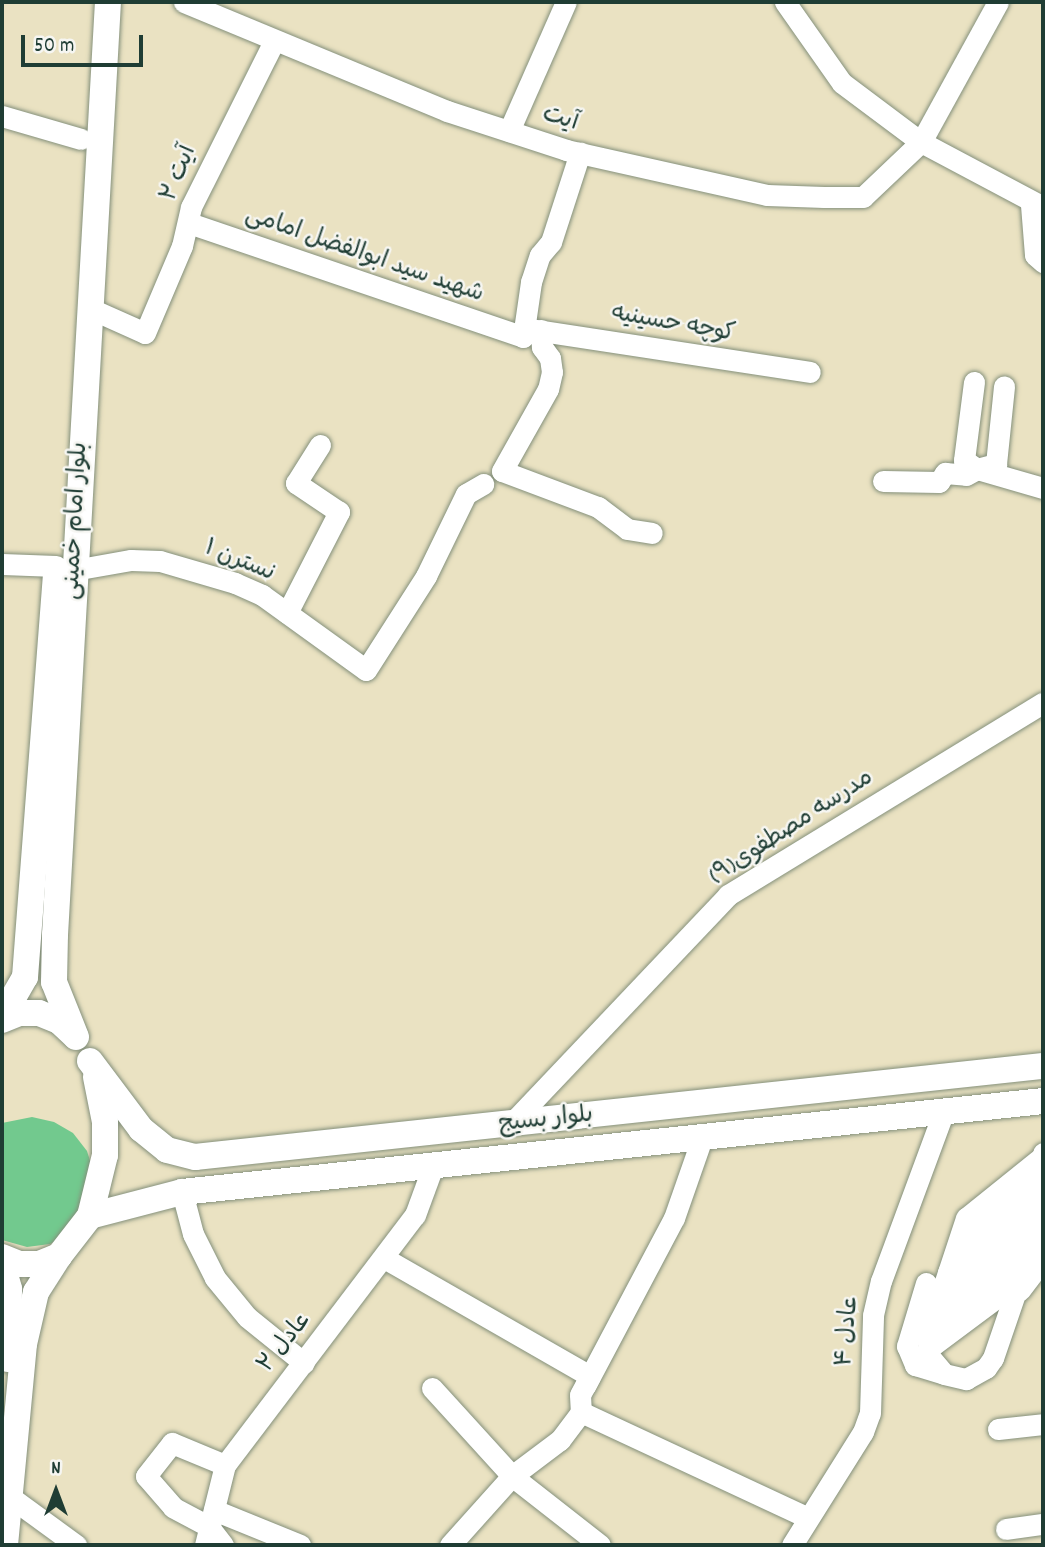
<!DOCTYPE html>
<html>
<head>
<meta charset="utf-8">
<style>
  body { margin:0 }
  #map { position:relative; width:1045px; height:1547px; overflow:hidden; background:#eae2c2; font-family:Dekko,"Playpen Sans Arabic",sans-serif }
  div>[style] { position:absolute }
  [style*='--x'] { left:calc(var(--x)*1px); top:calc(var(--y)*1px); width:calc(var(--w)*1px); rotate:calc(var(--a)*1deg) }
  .green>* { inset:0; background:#72c98e }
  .roads { filter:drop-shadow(0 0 2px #84907b) drop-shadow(0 0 2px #84907b) }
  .minor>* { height:21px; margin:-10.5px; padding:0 10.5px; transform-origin:10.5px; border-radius:10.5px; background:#fff }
  .major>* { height:26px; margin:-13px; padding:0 13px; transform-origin:13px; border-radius:13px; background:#fff }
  span { translate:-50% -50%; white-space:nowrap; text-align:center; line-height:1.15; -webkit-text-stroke:5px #f6f6f2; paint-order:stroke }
  .street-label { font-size:24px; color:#1f3d34 }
  .frame { position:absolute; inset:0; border:4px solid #1f3d34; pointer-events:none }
  .north { position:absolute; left:21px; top:1456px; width:70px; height:70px; -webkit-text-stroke:5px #f6f6f2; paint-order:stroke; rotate:0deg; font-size:19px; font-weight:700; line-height:28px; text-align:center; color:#1f3d34 }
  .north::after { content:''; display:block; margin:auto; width:24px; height:32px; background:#1f3d34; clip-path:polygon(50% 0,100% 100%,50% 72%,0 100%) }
  .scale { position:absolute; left:21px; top:35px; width:122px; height:32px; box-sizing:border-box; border:4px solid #1f3d34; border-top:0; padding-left:9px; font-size:21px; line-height:24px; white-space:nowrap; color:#1f3d34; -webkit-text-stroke:5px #f6f6f2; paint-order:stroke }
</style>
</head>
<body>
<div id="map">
  <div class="green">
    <div style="clip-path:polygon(32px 1117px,54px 1122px,73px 1133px,87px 1151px,94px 1173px,70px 1233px,50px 1244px,27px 1247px,2px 1240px,2px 1123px)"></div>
  </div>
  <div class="roads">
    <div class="minor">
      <div style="--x:184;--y:2;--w:285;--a:22.5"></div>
      <div style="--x:447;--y:111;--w:125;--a:18.1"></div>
      <div style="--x:566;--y:150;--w:206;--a:12.6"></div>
      <div style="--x:767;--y:195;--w:57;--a:2"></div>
      <div style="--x:824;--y:197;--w:39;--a:0"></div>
      <div style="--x:863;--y:197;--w:80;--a:-43.5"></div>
      <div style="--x:921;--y:142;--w:160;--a:-61.2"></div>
      <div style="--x:785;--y:2;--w:99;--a:54.9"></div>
      <div style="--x:842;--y:83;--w:99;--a:36.8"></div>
      <div style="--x:921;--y:142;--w:138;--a:28"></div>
      <div style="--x:2;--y:116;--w:82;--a:16.2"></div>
      <div style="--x:509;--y:131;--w:141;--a:-66.2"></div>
      <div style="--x:1031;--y:205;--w:50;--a:85.4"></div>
      <div style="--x:1035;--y:255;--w:11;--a:41"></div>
      <div style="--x:189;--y:223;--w:353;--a:18.8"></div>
      <div style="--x:523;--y:337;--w:56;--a:-81.7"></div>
      <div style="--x:531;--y:282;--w:28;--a:-72"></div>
      <div style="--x:540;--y:255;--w:17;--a:-50"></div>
      <div style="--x:551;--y:242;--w:94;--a:-72"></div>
      <div style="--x:89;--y:308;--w:61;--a:24.1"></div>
      <div style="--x:145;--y:333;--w:95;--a:-67"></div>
      <div style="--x:182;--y:246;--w:40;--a:-77"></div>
      <div style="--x:191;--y:207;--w:186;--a:-63.4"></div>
      <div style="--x:529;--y:329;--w:284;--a:8.7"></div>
      <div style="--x:541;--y:330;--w:17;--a:87"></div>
      <div style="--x:542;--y:347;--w:14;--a:54"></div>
      <div style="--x:550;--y:358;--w:14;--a:82"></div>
      <div style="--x:552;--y:372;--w:17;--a:103"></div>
      <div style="--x:548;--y:389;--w:94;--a:119.3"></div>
      <div style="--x:502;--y:471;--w:103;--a:20.6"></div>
      <div style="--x:598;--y:507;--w:36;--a:37"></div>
      <div style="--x:627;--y:529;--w:25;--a:9"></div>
      <div style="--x:974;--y:382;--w:79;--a:97.3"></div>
      <div style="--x:964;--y:460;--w:16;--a:35"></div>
      <div style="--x:977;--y:469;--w:20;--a:-15"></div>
      <div style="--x:996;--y:464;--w:78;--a:-84.1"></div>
      <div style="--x:883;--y:481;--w:56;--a:1"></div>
      <div style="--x:939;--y:482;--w:11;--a:-56"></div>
      <div style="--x:945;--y:473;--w:21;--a:5"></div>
      <div style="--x:966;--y:475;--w:13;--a:-29"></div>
      <div style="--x:977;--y:469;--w:69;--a:16.1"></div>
      <div style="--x:2;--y:564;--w:54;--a:2.1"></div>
      <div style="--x:74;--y:570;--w:58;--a:-10"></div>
      <div style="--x:131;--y:560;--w:29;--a:2"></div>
      <div style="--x:160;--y:561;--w:78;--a:16.3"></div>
      <div style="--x:235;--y:583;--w:30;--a:24"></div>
      <div style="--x:262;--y:595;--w:128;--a:35.8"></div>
      <div style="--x:366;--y:670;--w:112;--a:-57.4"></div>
      <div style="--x:426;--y:576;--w:91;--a:-64"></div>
      <div style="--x:466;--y:494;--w:20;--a:-30"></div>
      <div style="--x:287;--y:613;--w:114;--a:-62.8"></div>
      <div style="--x:339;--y:512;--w:52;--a:-146"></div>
      <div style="--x:296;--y:483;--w:45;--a:-57.7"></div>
      <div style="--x:510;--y:1125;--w:317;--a:-46.5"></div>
      <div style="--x:728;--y:895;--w:369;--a:-31.4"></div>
      <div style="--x:1042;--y:1157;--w:97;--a:141.2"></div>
      <div style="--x:966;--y:1218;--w:121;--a:108.3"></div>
      <div style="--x:928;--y:1333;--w:23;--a:88"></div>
      <div style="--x:929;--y:1356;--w:23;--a:50"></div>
      <div style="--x:944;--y:1374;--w:23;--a:13"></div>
      <div style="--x:966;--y:1379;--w:23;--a:-29"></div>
      <div style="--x:986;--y:1368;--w:12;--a:-55"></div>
      <div style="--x:993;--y:1358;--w:148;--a:-71.1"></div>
      <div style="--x:1041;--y:1218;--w:65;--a:-88.2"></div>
      <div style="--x:182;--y:1192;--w:43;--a:75.3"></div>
      <div style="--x:193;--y:1234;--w:49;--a:63.4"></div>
      <div style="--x:215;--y:1278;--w:50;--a:50.6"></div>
      <div style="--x:247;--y:1317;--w:73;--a:38.9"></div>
      <div style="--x:959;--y:1242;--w:85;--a:-35.4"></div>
      <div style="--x:384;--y:1258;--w:237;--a:29.8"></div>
      <div style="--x:590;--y:1376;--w:21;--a:118"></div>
      <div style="--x:580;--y:1395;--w:17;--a:87"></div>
      <div style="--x:948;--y:1272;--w:92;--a:-35.2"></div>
      <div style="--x:926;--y:1283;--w:66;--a:106.8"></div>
      <div style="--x:907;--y:1346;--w:21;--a:67"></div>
      <div style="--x:915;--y:1365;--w:30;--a:17"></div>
      <div style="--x:1020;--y:1290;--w:39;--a:-53"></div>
      <div style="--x:941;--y:1296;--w:87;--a:-33.3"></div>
      <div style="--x:931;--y:1325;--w:91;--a:-34.7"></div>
      <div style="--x:929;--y:1348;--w:89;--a:-36.7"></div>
      <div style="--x:1000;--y:1295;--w:98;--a:-73.4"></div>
      <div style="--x:1028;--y:1201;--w:21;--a:-90"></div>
      <div style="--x:585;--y:1386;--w:190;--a:-62.1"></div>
      <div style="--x:674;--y:1218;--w:85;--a:-70.7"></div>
      <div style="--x:432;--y:1388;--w:119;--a:47.7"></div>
      <div style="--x:512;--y:1476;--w:93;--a:131.9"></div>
      <div style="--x:998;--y:1429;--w:45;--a:-6.3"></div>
      <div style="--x:2;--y:1491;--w:92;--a:36.1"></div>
      <div style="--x:214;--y:1510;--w:93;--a:22.1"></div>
      <div style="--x:1006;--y:1529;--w:37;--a:-8"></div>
      <div style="--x:205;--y:1545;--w:82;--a:-76"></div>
      <div style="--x:225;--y:1465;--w:314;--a:-52.8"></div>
      <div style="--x:415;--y:1215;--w:52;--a:-69.8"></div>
      <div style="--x:223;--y:1545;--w:24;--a:-128"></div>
      <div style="--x:208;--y:1526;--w:40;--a:-152"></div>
      <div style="--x:173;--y:1507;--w:41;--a:-131.1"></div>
      <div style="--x:146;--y:1476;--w:42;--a:-51.8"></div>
      <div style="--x:172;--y:1443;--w:57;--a:22.5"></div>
      <div style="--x:600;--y:1545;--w:112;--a:-141.9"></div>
      <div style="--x:512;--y:1476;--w:60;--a:-36.9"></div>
      <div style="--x:560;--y:1440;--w:35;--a:-53"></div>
      <div style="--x:581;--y:1412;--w:248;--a:25"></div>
      <div style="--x:792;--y:1545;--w:133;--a:-57.9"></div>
      <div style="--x:863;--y:1432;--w:20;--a:-70"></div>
      <div style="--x:870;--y:1413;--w:98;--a:-88.2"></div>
      <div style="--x:873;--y:1315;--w:35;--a:-77"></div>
      <div style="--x:881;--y:1281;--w:181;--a:-69.7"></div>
    </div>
    <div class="major">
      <div style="--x:2;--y:1017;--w:46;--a:-60.1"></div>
      <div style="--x:25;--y:977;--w:405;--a:-85.6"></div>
      <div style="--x:2;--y:1020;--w:18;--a:-22"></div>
      <div style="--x:19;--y:1013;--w:20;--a:0"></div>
      <div style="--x:39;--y:1013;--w:22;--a:22"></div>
      <div style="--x:59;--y:1021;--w:22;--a:43"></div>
      <div style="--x:76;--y:1037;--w:59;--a:-111.8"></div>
      <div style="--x:54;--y:982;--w:47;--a:-88.8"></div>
      <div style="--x:55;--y:935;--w:935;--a:-86.75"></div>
      <div style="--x:90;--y:1061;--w:85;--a:53.1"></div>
      <div style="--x:141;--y:1129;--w:33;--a:39"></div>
      <div style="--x:167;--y:1150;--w:29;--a:14"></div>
      <div style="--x:195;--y:1157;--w:853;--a:-6.13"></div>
      <div style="--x:90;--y:1216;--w:95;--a:-14.6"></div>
      <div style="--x:182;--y:1192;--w:866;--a:-6.03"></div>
      <div style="--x:2;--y:1257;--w:18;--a:22"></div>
      <div style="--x:19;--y:1264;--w:20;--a:0"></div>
      <div style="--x:39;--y:1264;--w:22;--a:-22"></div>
      <div style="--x:59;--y:1256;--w:51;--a:-52.2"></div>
      <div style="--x:90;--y:1216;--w:63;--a:-76.2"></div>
      <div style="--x:105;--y:1155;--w:33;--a:-90"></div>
      <div style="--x:105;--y:1122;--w:46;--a:-101.3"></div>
      <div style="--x:2;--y:1264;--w:26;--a:74"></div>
      <div style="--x:9;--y:1289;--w:70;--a:90.8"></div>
      <div style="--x:5;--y:1545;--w:202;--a:-84.6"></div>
      <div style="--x:24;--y:1344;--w:53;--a:-77"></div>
      <div style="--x:36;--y:1292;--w:43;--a:-57.4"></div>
    </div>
  </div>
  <div class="street-label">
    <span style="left:560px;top:120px;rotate:17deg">آیت</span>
    <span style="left:180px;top:174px;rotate:-68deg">آیت ۲</span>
    <span style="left:364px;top:256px;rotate:19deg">شهید سید ابوالفضل امامی</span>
    <span style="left:673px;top:325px;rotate:10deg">کوچه حسینیه</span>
    <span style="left:77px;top:521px;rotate:-87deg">بلوار امام خمینی</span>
    <span style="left:239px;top:562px;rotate:22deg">نسترن ۱</span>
    <span style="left:792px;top:828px;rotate:-33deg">مدرسه مصطفوی(۹)</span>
    <span style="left:546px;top:1121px;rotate:-6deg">بلوار بسیج</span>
    <span style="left:849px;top:1331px;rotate:-85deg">عادل ۴</span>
    <span style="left:286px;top:1343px;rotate:-51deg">عادل ۲</span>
  </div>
  <div class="frame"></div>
  <div class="north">N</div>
  <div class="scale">50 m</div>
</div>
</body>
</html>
